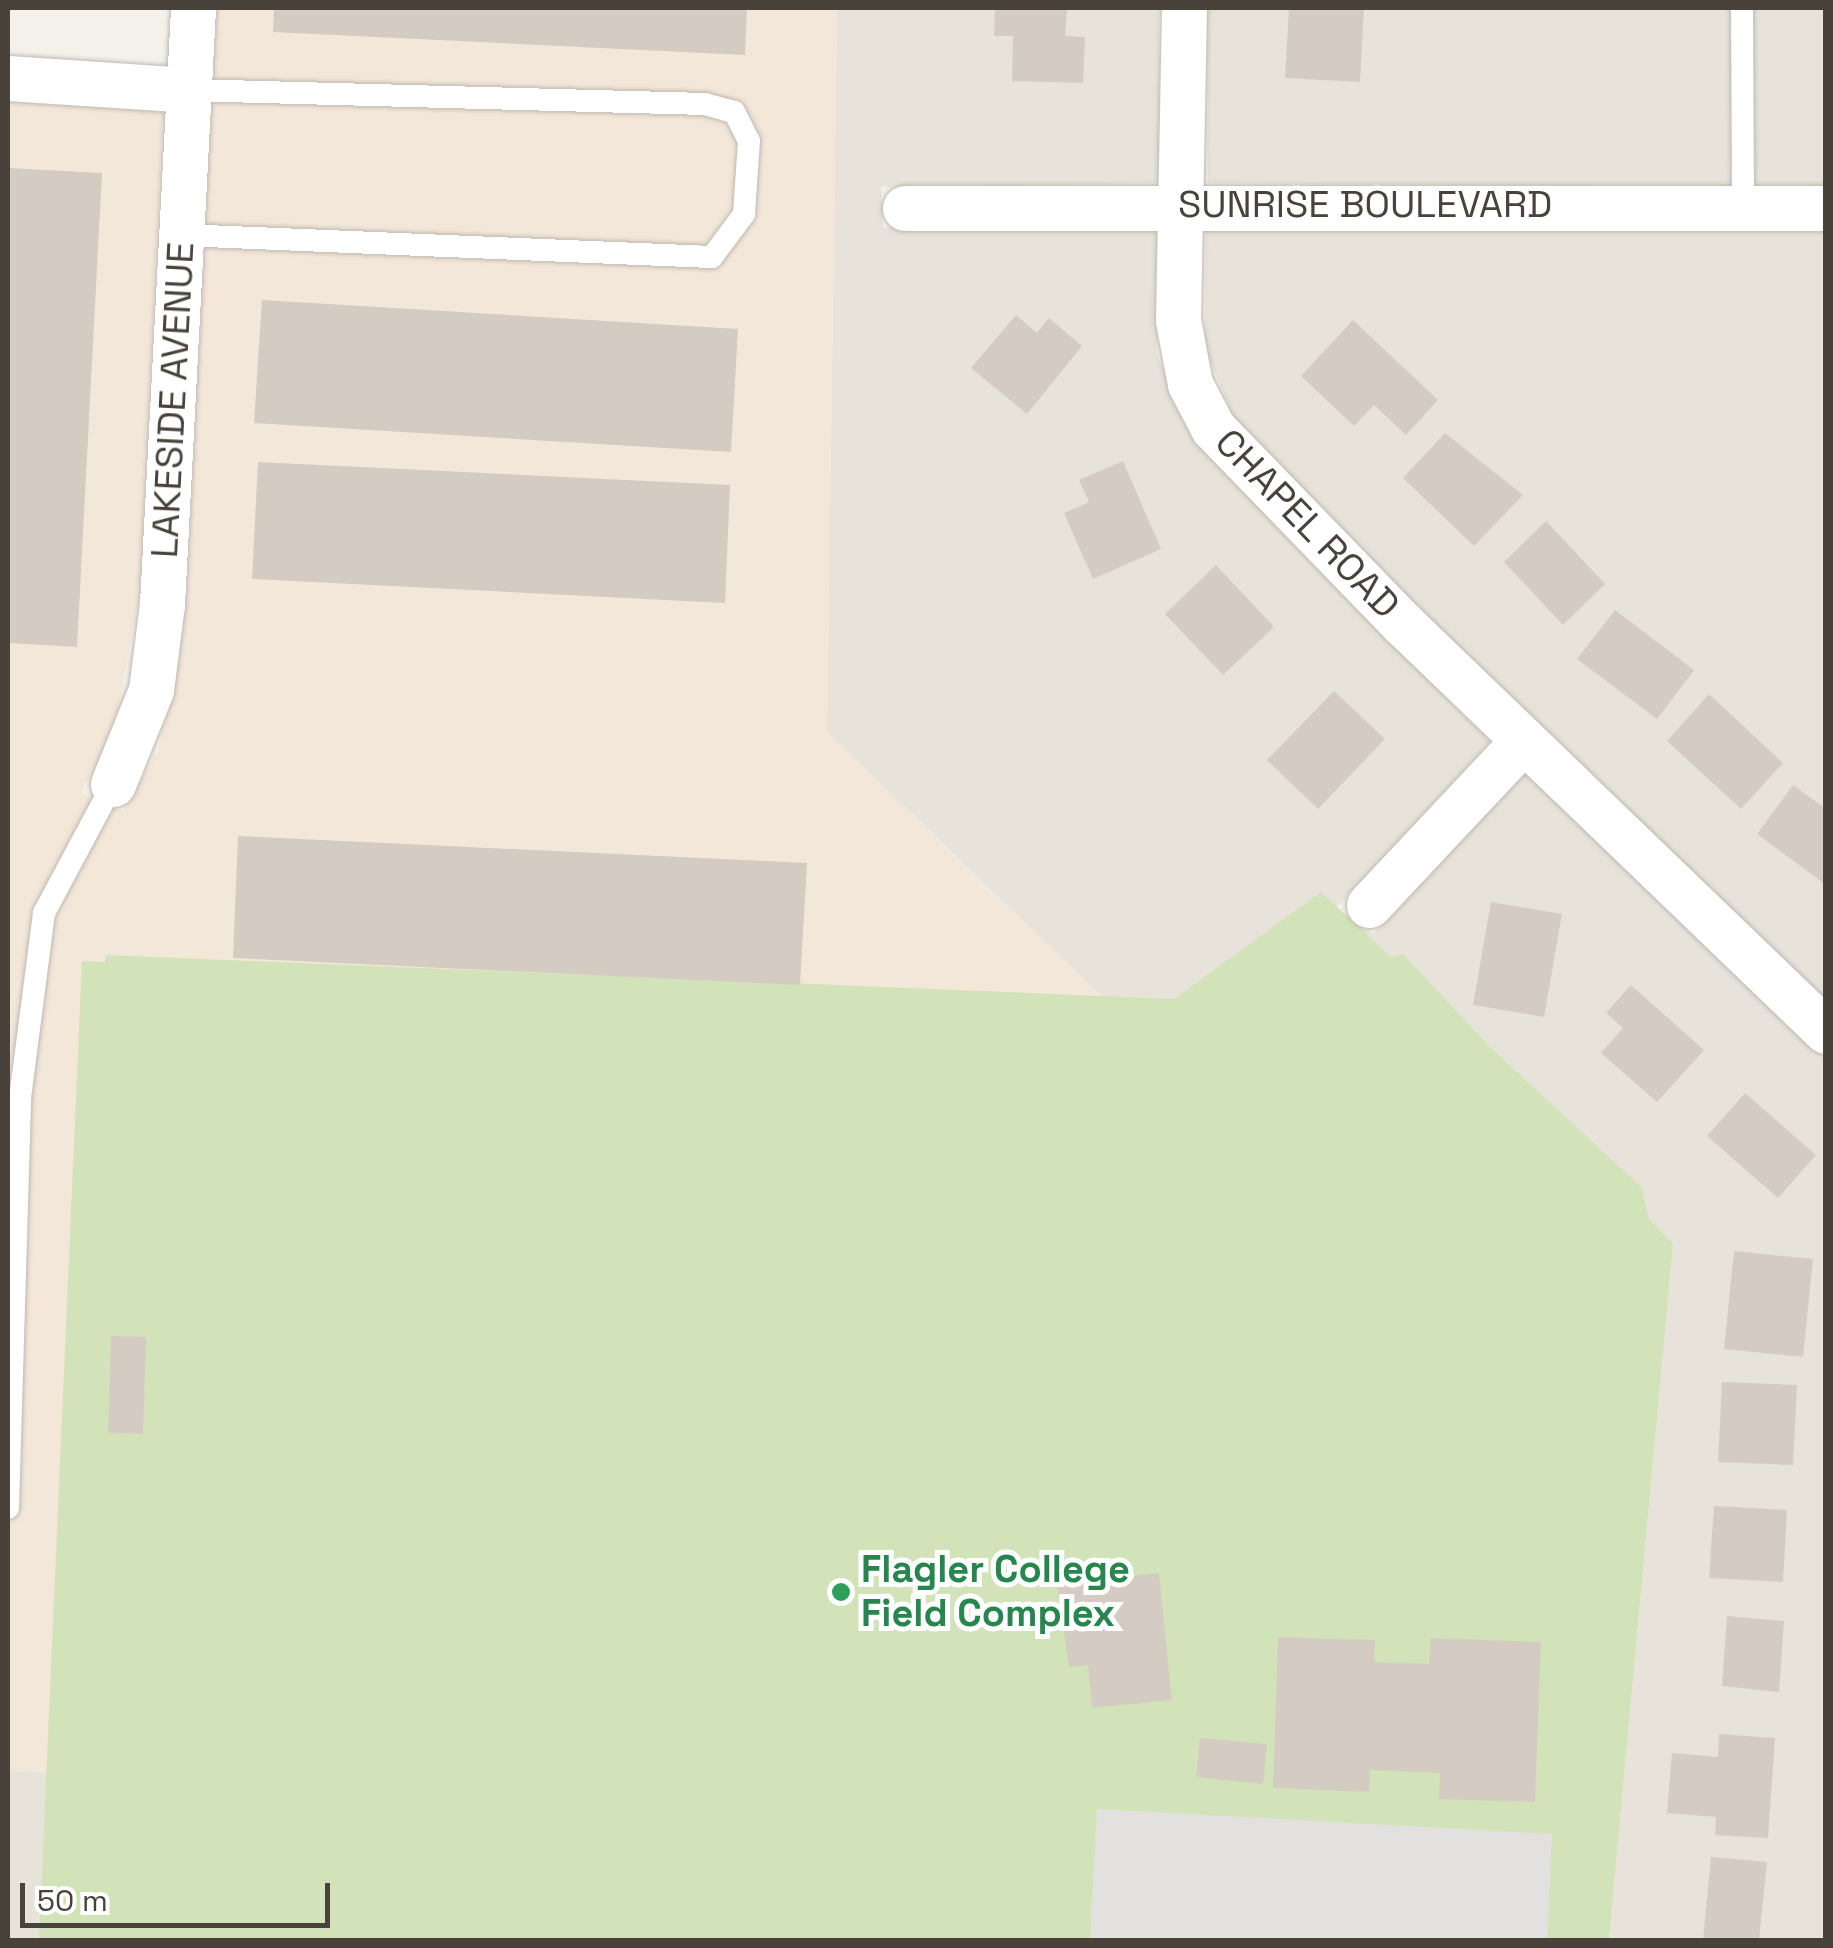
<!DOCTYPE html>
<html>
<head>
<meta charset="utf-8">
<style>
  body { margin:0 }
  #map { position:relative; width:1833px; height:1948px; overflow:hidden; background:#f4f1eb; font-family:"Space Grotesk",sans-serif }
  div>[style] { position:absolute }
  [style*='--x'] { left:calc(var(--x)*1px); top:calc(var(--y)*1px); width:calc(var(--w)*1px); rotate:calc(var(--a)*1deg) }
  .residential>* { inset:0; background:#e7e3da }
  .commercial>* { inset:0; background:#f3e7d9 }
  .green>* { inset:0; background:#d2e3b9 }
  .parking>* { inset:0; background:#e3e1df }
  .building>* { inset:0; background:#d4ccc2 }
  .roads { filter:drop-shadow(0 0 2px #bfb8af) drop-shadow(0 0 2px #bfb8af) }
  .service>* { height:22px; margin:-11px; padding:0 11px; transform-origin:11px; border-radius:11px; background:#fff }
  .minor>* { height:45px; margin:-22.5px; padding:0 22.5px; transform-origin:22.5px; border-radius:22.5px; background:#fff }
  .dots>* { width:28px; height:28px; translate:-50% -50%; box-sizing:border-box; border:5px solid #fff; border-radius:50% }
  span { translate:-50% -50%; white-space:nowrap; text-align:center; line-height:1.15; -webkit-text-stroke:10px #fff; paint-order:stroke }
  .street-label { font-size:38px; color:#48423a }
  .leisure-label { font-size:38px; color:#27864d; font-weight:700 }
  .left { translate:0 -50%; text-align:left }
  .frame { position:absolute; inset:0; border:10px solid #48423a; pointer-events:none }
  .scale { position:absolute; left:20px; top:1883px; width:310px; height:45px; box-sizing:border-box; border:5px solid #48423a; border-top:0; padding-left:12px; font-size:30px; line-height:35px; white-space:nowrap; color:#48423a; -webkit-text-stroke:8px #fff; paint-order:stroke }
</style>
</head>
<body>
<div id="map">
  <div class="residential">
    <div style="clip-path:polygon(837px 8px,1159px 8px,1160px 183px,881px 187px,883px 228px,1158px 225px,1157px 354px,1191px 436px,1491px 741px,1336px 908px,1373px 934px,1524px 772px,1825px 1058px,1825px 1940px,1609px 1940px,1673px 1244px,1354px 966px,1116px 1010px,827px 732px)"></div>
    <div style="clip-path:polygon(1207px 8px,1825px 8px,1825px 187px,1208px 183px)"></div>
    <div style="clip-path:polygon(1206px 225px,1825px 229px,1825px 1000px,1420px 609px,1234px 417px,1205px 349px)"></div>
    <div style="clip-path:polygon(8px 1770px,52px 1773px,43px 1940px,8px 1940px)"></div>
  </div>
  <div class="commercial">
    <div style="clip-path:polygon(217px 8px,837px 8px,827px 732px,1116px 1010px,106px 955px,52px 1773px,8px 1770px,8px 99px,163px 109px,139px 595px,113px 736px,81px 792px,123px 812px,159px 749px,187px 600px)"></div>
  </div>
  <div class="green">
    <div style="clip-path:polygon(1321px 892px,1391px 957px,1403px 954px,1490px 1047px,1642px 1188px,1649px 1219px,1673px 1244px,1609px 1940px,39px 1940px,82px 961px,105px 962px,106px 955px,1174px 999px)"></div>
  </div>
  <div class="parking">
    <div style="clip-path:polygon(1097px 1809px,1552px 1834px,1547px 1940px,1090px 1940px)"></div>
  </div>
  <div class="building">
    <div style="clip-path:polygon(274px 8px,747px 8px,745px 55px,273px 32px)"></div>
    <div style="clip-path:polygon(995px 8px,1067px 8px,1065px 36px,1085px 37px,1083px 83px,1012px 81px,1013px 36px,994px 36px)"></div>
    <div style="clip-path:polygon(1314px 8px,1364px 8px,1360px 82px,1285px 78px,1289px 9px)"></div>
    <div style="clip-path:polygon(8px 168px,102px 173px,77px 647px,8px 643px)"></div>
    <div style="clip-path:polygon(262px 300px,738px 329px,731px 452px,254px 423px)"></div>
    <div style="clip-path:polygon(1016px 315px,1037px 333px,1049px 318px,1082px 346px,1027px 414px,971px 368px)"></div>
    <div style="clip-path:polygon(1353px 320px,1438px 400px,1406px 435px,1374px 405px,1354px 426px,1301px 376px)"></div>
    <div style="clip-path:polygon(1445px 433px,1523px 495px,1474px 546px,1403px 478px)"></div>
    <div style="clip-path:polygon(1123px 461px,1161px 549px,1093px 579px,1064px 513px,1089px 502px,1079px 480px)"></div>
    <div style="clip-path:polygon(258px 462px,730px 485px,725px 603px,252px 579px)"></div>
    <div style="clip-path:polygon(1546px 521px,1605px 584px,1563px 625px,1504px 562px)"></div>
    <div style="clip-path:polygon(1216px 565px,1274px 627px,1223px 675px,1165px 614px)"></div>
    <div style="clip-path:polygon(1615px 610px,1694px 670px,1657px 719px,1577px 659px)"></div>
    <div style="clip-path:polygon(1334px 691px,1385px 739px,1318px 809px,1267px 760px)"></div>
    <div style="clip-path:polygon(1709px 694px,1783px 763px,1741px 809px,1667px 741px)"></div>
    <div style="clip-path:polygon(1793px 785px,1826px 809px,1826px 885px,1757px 834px)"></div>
    <div style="clip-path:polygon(238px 836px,807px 863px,800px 985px,233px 958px)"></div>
    <div style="clip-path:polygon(1491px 902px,1562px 914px,1544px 1017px,1473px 1005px)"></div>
    <div style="clip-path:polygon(1631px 985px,1704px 1050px,1657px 1102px,1601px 1053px,1623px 1028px,1606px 1013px)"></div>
    <div style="clip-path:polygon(1745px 1093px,1816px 1155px,1778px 1198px,1707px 1136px)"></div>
    <div style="clip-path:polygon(1734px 1251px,1813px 1259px,1803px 1357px,1724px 1349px)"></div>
    <div style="clip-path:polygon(111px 1336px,146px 1337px,143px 1434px,108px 1433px)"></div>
    <div style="clip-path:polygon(1722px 1382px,1797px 1385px,1793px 1465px,1718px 1462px)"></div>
    <div style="clip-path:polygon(1714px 1506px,1787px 1510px,1783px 1582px,1709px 1578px)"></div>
    <div style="clip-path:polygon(1110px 1570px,1110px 1578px,1159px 1573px,1172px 1700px,1092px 1708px,1088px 1665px,1069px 1667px,1056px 1576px)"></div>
    <div style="clip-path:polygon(1727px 1616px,1784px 1621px,1779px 1692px,1722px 1686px)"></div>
    <div style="clip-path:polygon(1278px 1637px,1375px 1640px,1374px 1662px,1429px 1664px,1431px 1638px,1541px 1642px,1535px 1802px,1439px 1799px,1440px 1773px,1370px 1770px,1369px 1792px,1273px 1788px)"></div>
    <div style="clip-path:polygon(1719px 1734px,1775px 1738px,1768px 1838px,1715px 1835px,1716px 1817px,1667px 1813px,1672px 1753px,1718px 1757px)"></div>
    <div style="clip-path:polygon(1200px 1738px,1267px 1744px,1263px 1784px,1196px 1777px)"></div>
    <div style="clip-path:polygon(1711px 1857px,1767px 1862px,1759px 1940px,1703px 1940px)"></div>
  </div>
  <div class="roads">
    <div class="service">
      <div style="--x:1742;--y:8;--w:200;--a:89.7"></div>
      <div style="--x:182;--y:235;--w:530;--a:2.38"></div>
      <div style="--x:712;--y:257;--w:54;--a:-53.3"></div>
      <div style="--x:744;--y:214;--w:73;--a:-86.1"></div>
      <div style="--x:749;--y:141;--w:33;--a:-117"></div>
      <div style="--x:734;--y:112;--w:30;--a:-165"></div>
      <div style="--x:705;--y:104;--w:517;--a:-178.45"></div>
      <div style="--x:8;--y:1508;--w:410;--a:-88.3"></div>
      <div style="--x:20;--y:1098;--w:187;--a:-82.6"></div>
      <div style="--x:44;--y:913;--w:146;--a:-61.9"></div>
    </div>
    <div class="minor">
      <div style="--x:1184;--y:8;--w:312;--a:91.1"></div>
      <div style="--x:1178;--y:320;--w:65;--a:79.4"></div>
      <div style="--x:1190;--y:384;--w:50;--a:62.4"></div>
      <div style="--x:1213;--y:428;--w:272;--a:45.9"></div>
      <div style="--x:1402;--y:623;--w:588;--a:43.9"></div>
      <div style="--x:8;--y:78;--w:180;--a:3.8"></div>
      <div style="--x:905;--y:208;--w:921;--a:0"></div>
      <div style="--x:113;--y:784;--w:101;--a:-68"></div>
      <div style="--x:151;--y:690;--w:87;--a:-82.7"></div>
      <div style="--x:162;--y:604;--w:597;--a:-87.02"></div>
      <div style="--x:1369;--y:905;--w:225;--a:-46.8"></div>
    </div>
  </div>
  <div class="dots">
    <div style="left:841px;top:1592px;background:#2e9e5b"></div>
  </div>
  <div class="street-label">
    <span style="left:1365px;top:205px">SUNRISE BOULEVARD</span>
    <span style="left:173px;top:400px;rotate:-87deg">LAKESIDE AVENUE</span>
    <span style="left:1307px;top:524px;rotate:46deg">CHAPEL ROAD</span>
  </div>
  <div class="leisure-label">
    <span class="left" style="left:861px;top:1592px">Flagler College<br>Field Complex</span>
  </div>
  <div class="frame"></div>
  <div class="scale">50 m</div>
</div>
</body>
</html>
